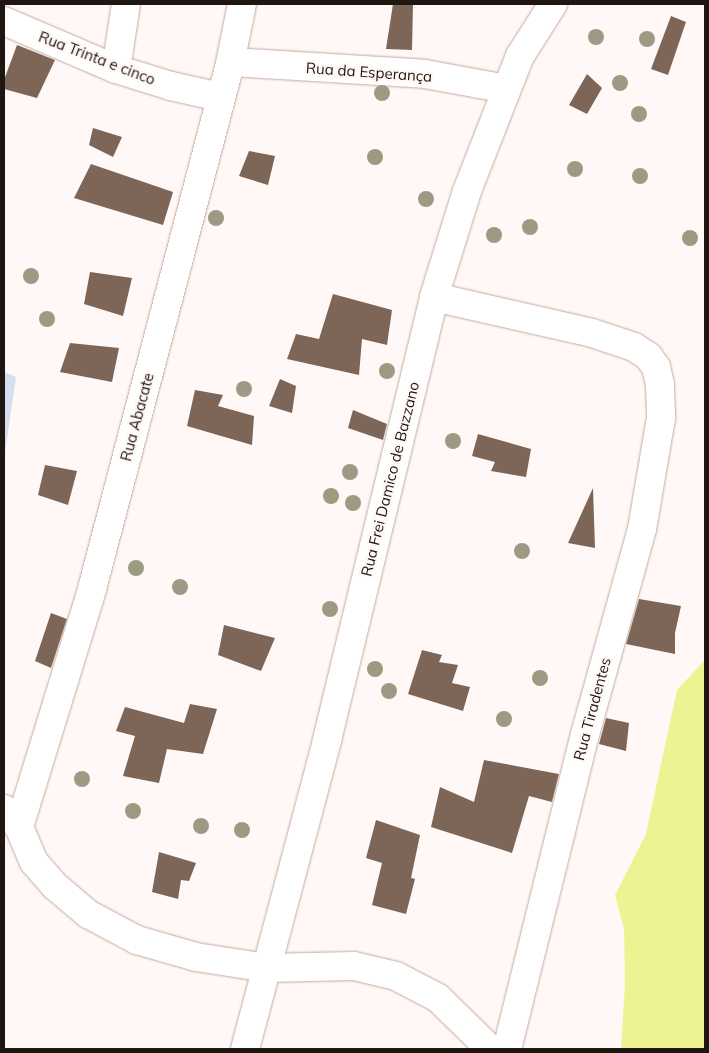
<!DOCTYPE html>
<html>
<head>
<meta charset="utf-8">
<style>
  body { margin:0 }
  #map { position:relative; width:709px; height:1053px; overflow:hidden; background:#fff8f6; font-family:Mulish,sans-serif }
  div>[style] { position:absolute }
  [style*='--x'] { left:calc(var(--x)*1px); top:calc(var(--y)*1px); width:calc(var(--w)*1px); rotate:calc(var(--a)*1deg) }
  .green>* { inset:0; background:#edf392 }
  .water>* { inset:0; background:#d6dff0 }
  .building>* { inset:0; background:#7d6658 }
  .roads { filter:drop-shadow(0 0 1px #c5a99e) drop-shadow(0 0 1px #c5a99e) }
  .minor>* { height:28px; margin:-14px; padding:0 14px; transform-origin:14px; border-radius:14px; background:#fff }
  .trees>* { width:16px; height:16px; margin:-8px; border-radius:50%; background:#9c9a82 }
  span { translate:-50% -50%; white-space:nowrap; text-align:center; line-height:1.15; -webkit-text-stroke:5px #fff8f6; paint-order:stroke }
  .street-label { font-size:15px; color:#1f1511 }
  .frame { position:absolute; inset:0; border:5px solid #1f1511; pointer-events:none }
</style>
</head>
<body>
<div id="map">
  <div class="green">
    <div style="clip-path:polygon(705px 660px,705px 1049px,621px 1049px,625px 983px,624px 929px,615px 895px,646px 834px,677px 690px)"></div>
  </div>
  <div class="water">
    <div style="clip-path:polygon(4px 372px,16px 377px,4px 459px)"></div>
  </div>
  <div class="building">
    <div style="clip-path:polygon(393px 4px,413px 4px,412px 50px,386px 49px)"></div>
    <div style="clip-path:polygon(671px 16px,686px 22px,668px 75px,651px 69px)"></div>
    <div style="clip-path:polygon(17px 45px,55px 60px,37px 98px,4px 89px,4px 80px)"></div>
    <div style="clip-path:polygon(587px 74px,602px 88px,587px 114px,569px 105px)"></div>
    <div style="clip-path:polygon(93px 128px,122px 137px,113px 157px,89px 145px)"></div>
    <div style="clip-path:polygon(249px 151px,275px 156px,268px 185px,239px 176px)"></div>
    <div style="clip-path:polygon(91px 164px,173px 192px,163px 225px,74px 198px)"></div>
    <div style="clip-path:polygon(90px 272px,132px 278px,123px 316px,84px 304px)"></div>
    <div style="clip-path:polygon(333px 294px,392px 310px,387px 345px,362px 339px,359px 375px,287px 359px,296px 334px,319px 339px)"></div>
    <div style="clip-path:polygon(70px 343px,119px 348px,112px 382px,60px 372px)"></div>
    <div style="clip-path:polygon(280px 379px,296px 386px,292px 413px,269px 406px)"></div>
    <div style="clip-path:polygon(195px 390px,223px 395px,218px 406px,254px 416px,252px 445px,187px 426px)"></div>
    <div style="clip-path:polygon(353px 410px,387px 424px,383px 440px,348px 428px)"></div>
    <div style="clip-path:polygon(478px 434px,531px 449px,526px 477px,491px 471px,495px 462px,472px 456px)"></div>
    <div style="clip-path:polygon(45px 465px,77px 471px,68px 505px,38px 495px)"></div>
    <div style="clip-path:polygon(593px 488px,595px 548px,568px 543px)"></div>
    <div style="clip-path:polygon(639px 599px,681px 606px,675px 633px,675px 654px,626px 644px)"></div>
    <div style="clip-path:polygon(51px 613px,67px 619px,51px 668px,35px 661px)"></div>
    <div style="clip-path:polygon(224px 625px,275px 638px,261px 671px,218px 655px)"></div>
    <div style="clip-path:polygon(422px 650px,442px 655px,439px 662px,458px 665px,452px 683px,470px 687px,463px 711px,408px 694px)"></div>
    <div style="clip-path:polygon(190px 704px,217px 709px,203px 754px,167px 749px,159px 783px,123px 776px,135px 736px,116px 731px,125px 707px,184px 723px)"></div>
    <div style="clip-path:polygon(606px 718px,629px 723px,626px 751px,599px 744px)"></div>
    <div style="clip-path:polygon(484px 760px,559px 774px,552px 802px,529px 796px,512px 853px,431px 827px,440px 787px,474px 802px)"></div>
    <div style="clip-path:polygon(376px 820px,420px 835px,411px 878px,415px 879px,406px 914px,372px 905px,382px 863px,366px 858px)"></div>
    <div style="clip-path:polygon(159px 852px,196px 863px,189px 881px,181px 880px,178px 899px,152px 892px)"></div>
  </div>
  <div class="roads">
    <div class="minor">
      <div style="--x:4;--y:21;--w:122;--a:23.2"></div>
      <div style="--x:116;--y:69;--w:58;--a:17.2"></div>
      <div style="--x:171;--y:86;--w:50;--a:12.7"></div>
      <div style="--x:231;--y:62;--w:194;--a:3.5"></div>
      <div style="--x:425;--y:74;--w:83;--a:10.4"></div>
      <div style="--x:116;--y:69;--w:66;--a:-81.3"></div>
      <div style="--x:434;--y:297;--w:162;--a:12.8"></div>
      <div style="--x:592;--y:333;--w:44;--a:18.4"></div>
      <div style="--x:634;--y:347;--w:17;--a:33"></div>
      <div style="--x:648;--y:356;--w:14;--a:54"></div>
      <div style="--x:656;--y:367;--w:18;--a:77"></div>
      <div style="--x:660;--y:385;--w:33;--a:88"></div>
      <div style="--x:661;--y:418;--w:113;--a:99.7"></div>
      <div style="--x:642;--y:529;--w:213;--a:105.5"></div>
      <div style="--x:585;--y:734;--w:325;--a:103.9"></div>
      <div style="--x:4;--y:809;--w:23;--a:50"></div>
      <div style="--x:19;--y:827;--w:38;--a:67"></div>
      <div style="--x:34;--y:862;--w:32;--a:49"></div>
      <div style="--x:55;--y:886;--w:43;--a:40.3"></div>
      <div style="--x:88;--y:914;--w:55;--a:28"></div>
      <div style="--x:137;--y:940;--w:61;--a:16.1"></div>
      <div style="--x:196;--y:957;--w:72;--a:8.8"></div>
      <div style="--x:267;--y:968;--w:87;--a:-1.3"></div>
      <div style="--x:354;--y:966;--w:43;--a:13.4"></div>
      <div style="--x:396;--y:976;--w:47;--a:27.6"></div>
      <div style="--x:438;--y:998;--w:73;--a:44.4"></div>
      <div style="--x:19;--y:827;--w:249;--a:-72.9"></div>
      <div style="--x:92;--y:589;--w:539;--a:-75.27"></div>
      <div style="--x:229;--y:68;--w:65;--a:-78.5"></div>
      <div style="--x:245;--y:1049;--w:320;--a:-75.1"></div>
      <div style="--x:327;--y:740;--w:456;--a:-76.4"></div>
      <div style="--x:434;--y:297;--w:111;--a:-72.7"></div>
      <div style="--x:467;--y:191;--w:145;--a:-68.6"></div>
      <div style="--x:520;--y:56;--w:62;--a:-57.6"></div>
    </div>
  </div>
  <div class="trees">
    <div style="left:596px;top:37px"></div>
    <div style="left:647px;top:39px"></div>
    <div style="left:620px;top:83px"></div>
    <div style="left:382px;top:93px"></div>
    <div style="left:639px;top:114px"></div>
    <div style="left:375px;top:157px"></div>
    <div style="left:575px;top:169px"></div>
    <div style="left:640px;top:176px"></div>
    <div style="left:426px;top:199px"></div>
    <div style="left:216px;top:218px"></div>
    <div style="left:530px;top:227px"></div>
    <div style="left:494px;top:235px"></div>
    <div style="left:690px;top:238px"></div>
    <div style="left:31px;top:276px"></div>
    <div style="left:47px;top:319px"></div>
    <div style="left:387px;top:371px"></div>
    <div style="left:244px;top:389px"></div>
    <div style="left:453px;top:441px"></div>
    <div style="left:350px;top:472px"></div>
    <div style="left:331px;top:496px"></div>
    <div style="left:353px;top:503px"></div>
    <div style="left:522px;top:551px"></div>
    <div style="left:136px;top:568px"></div>
    <div style="left:180px;top:587px"></div>
    <div style="left:330px;top:609px"></div>
    <div style="left:375px;top:669px"></div>
    <div style="left:540px;top:678px"></div>
    <div style="left:389px;top:691px"></div>
    <div style="left:504px;top:719px"></div>
    <div style="left:82px;top:779px"></div>
    <div style="left:133px;top:811px"></div>
    <div style="left:201px;top:826px"></div>
    <div style="left:242px;top:830px"></div>
  </div>
  <div class="street-label">
    <span style="left:97px;top:58px;rotate:21deg">Rua Trinta e cinco</span>
    <span style="left:369px;top:72px;rotate:4deg">Rua da Esperança</span>
    <span style="left:137px;top:417px;rotate:-75deg">Rua Abacate</span>
    <span style="left:390px;top:479px;rotate:-76deg">Rua Frei Damico de Bazzano</span>
    <span style="left:592px;top:709px;rotate:-75deg">Rua Tiradentes</span>
  </div>
  <div class="frame"></div>
</div>
</body>
</html>
